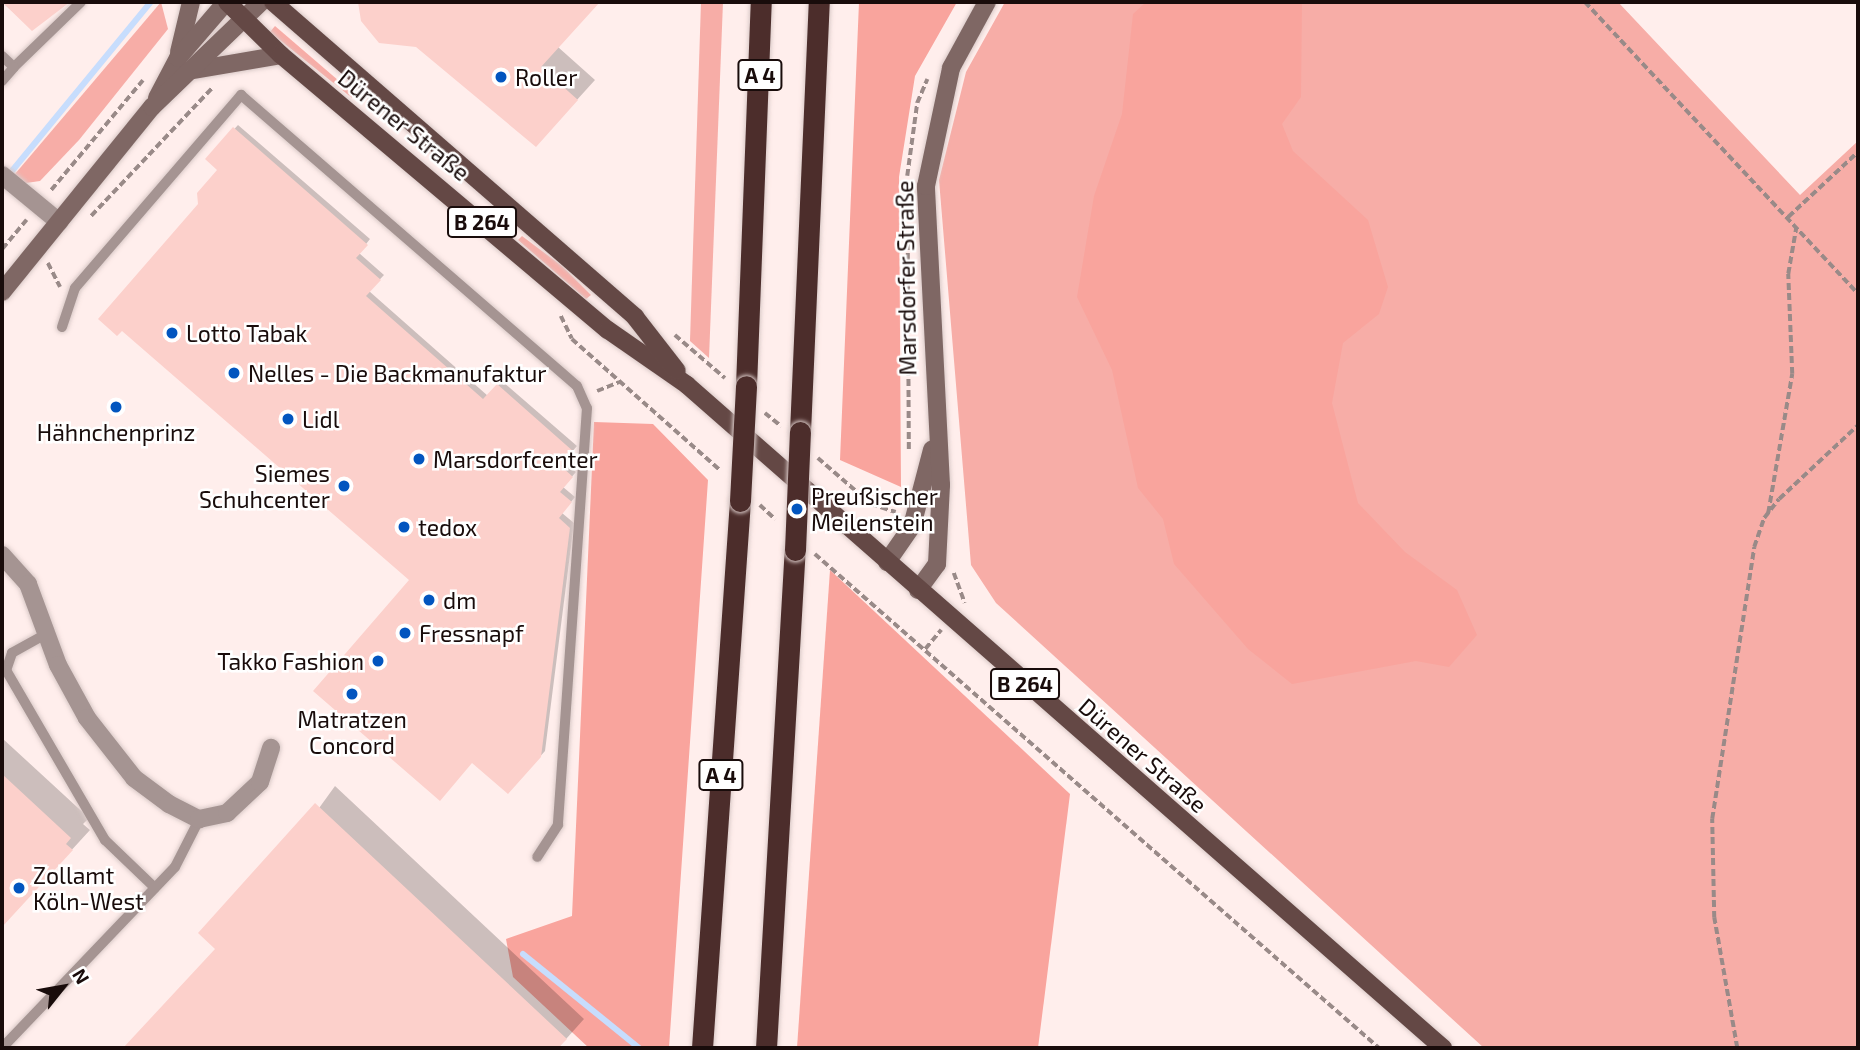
<!DOCTYPE html>
<html>
<head>
<meta charset="utf-8">
<style>
  body { margin:0 }
  #map { position:relative; width:1860px; height:1050px; overflow:hidden; background:#ffeeec; font-family:"Exo 2",sans-serif }
  div>[style] { position:absolute }
  [style*='--x'] { left:calc(var(--x)*1px); top:calc(var(--y)*1px); width:calc(var(--w)*1px); rotate:calc(var(--a)*1deg) }
  .green>* { inset:0; background:#f7ada7 }
  .forest>* { inset:0; background:#f9a49d }
  .shadow>* { inset:0; background:#0003 }
  .stream>* { height:6px; margin:-3px; padding:0 3px; transform-origin:3px; border-radius:3px; background:#c7ddfd }
  .building>* { inset:0; background:#fcd0cb }
  .path>* { height:3.5px; margin-top:-1.75px; transform-origin:0; background:repeating-linear-gradient(90deg,#998a88 0 7px,transparent 0 10.5px) }
  .roads { filter:drop-shadow(0 0 2px #dacac8) drop-shadow(0 0 2px #dacac8) }
  .lane>* { height:10px; margin:-5px; padding:0 5px; transform-origin:5px; border-radius:5px; background:#a59492 }
  .street>* { height:18px; margin:-9px; padding:0 9px; transform-origin:9px; border-radius:9px; background:#a59492 }
  .secondary>* { height:18px; margin:-9px; padding:0 9px; transform-origin:9px; border-radius:9px; background:#7f6764 }
  .primary>* { height:18px; margin:-9px; padding:0 9px; transform-origin:9px; border-radius:9px; background:#644845 }
  .highway>* { height:21px; margin:-10.5px; padding:0 10.5px; transform-origin:10.5px; border-radius:10.5px; background:#4c2d2b }
  .bridges { filter:drop-shadow(0 0 2px #dacac8) drop-shadow(0 0 2px #dacac8) }
  .highway-bridge>* { height:21px; margin:-10.5px; padding:0 10.5px; transform-origin:10.5px; border-radius:10.5px; background:#4c2d2b }
  .dots>* { width:19px; height:19px; translate:-50% -50%; box-sizing:border-box; border:4px solid #fff; border-radius:50% }
  span { translate:-50% -50%; white-space:nowrap; text-align:center; line-height:1.15; -webkit-text-stroke:5px #fff; paint-order:stroke }
  .shield-label span { padding:2px 5px; background:#fff; border:2px solid; border-radius:5px; -webkit-text-stroke-width:0 }
  .shield-label { font-size:21px; color:#190c0b; font-weight:700 }
  .poi-label { font-size:23px; color:#190c0b }
  .left { translate:0 -50%; text-align:left }
  .right { translate:-100% -50%; text-align:right }
  .street-label { font-size:23px; color:#190c0b }
  .frame { position:absolute; inset:0; border:4px solid #190c0b; pointer-events:none }
  .north { position:absolute; left:28px; top:952px; width:70px; height:70px; -webkit-text-stroke:5px #fff; paint-order:stroke; rotate:59deg; font-size:19px; font-weight:700; line-height:28px; text-align:center; color:#190c0b }
  .north::after { content:''; display:block; margin:auto; width:24px; height:32px; background:#190c0b; clip-path:polygon(50% 0,100% 100%,50% 72%,0 100%) }
</style>
</head>
<body>
<div id="map">
  <div class="green">
    <div style="clip-path:polygon(161px 2px,168px 29px,79px 140px,40px 181px,26px 183px,15px 174px)"></div>
    <div style="clip-path:polygon(701px 2px,723px 2px,709px 358px,690px 341px)"></div>
    <div style="clip-path:polygon(1005px 2px,1618px 2px,1800px 195px,1858px 141px,1858px 1048px,1484px 1048px,996px 603px,971px 565px,939px 180px,966px 72px)"></div>
    <div style="clip-path:polygon(275px 26px,353px 93px,352px 98px,270px 32px)"></div>
    <div style="clip-path:polygon(522px 236px,562px 266px,591px 295px,586px 299px,518px 240px)"></div>
  </div>
  <div class="forest">
    <div style="clip-path:polygon(859px 2px,957px 2px,915px 76px,899px 177px,901px 487px,840px 460px)"></div>
    <div style="clip-path:polygon(1146px 2px,1302px 2px,1301px 97px,1282px 124px,1293px 151px,1368px 220px,1388px 287px,1379px 314px,1343px 343px,1332px 403px,1358px 503px,1405px 552px,1457px 590px,1477px 635px,1449px 667px,1416px 661px,1292px 684px,1248px 649px,1174px 564px,1163px 519px,1138px 488px,1112px 370px,1077px 297px,1094px 196px,1122px 114px,1133px 14px)"></div>
    <div style="clip-path:polygon(594px 422px,653px 424px,708px 480px,669px 1048px,589px 1048px,513px 977px,506px 939px,572px 916px)"></div>
    <div style="clip-path:polygon(830px 570px,1070px 794px,1038px 1048px,797px 1048px)"></div>
  </div>
  <div class="shadow">
    <div style="clip-path:polygon(2px 2px,67px 2px,32px 29px)"></div>
    <div style="clip-path:polygon(362px 2px,599px 2px,558px 47px,595px 80px,536px 145px,417px 45px,363px 20px)"></div>
    <div style="clip-path:polygon(238px 125px,370px 239px,359px 253px,384px 275px,369px 291px,488px 396px,502px 381px,577px 446px,564px 461px,576px 472px,563px 487px,575px 497px,562px 513px,574px 523px,545px 751px,512px 788px,412px 580px,200px 204px,219px 170px,207px 159px)"></div>
    <div style="clip-path:polygon(2px 738px,89px 818px,83px 824px,90px 830px,2px 926px)"></div>
    <div style="clip-path:polygon(335px 786px,584px 1019px,558px 1048px,126px 1048px,217px 949px)"></div>
  </div>
  <div class="stream">
    <div style="--x:7;--y:177;--w:227;--a:-50.6"></div>
    <div style="--x:523;--y:954;--w:149;--a:39"></div>
  </div>
  <div class="building">
    <div style="clip-path:polygon(2px 2px,70px 2px,32px 31px)"></div>
    <div style="clip-path:polygon(358px 2px,600px 2px,541px 67px,578px 100px,536px 147px,416px 47px,379px 43px,361px 21px)"></div>
    <div style="clip-path:polygon(233px 127px,368px 245px,356px 258px,381px 280px,366px 296px,483px 399px,497px 384px,574px 452px,561px 466px,573px 477px,560px 492px,572px 502px,559px 518px,570px 528px,541px 757px,508px 794px,472px 763px,440px 801px,313px 691px,409px 580px,122px 331px,117px 336px,98px 319px,198px 204px,197px 193px,217px 170px,205px 159px)"></div>
    <div style="clip-path:polygon(2px 774px,71px 838px,66px 844px,73px 850px,2px 927px)"></div>
    <div style="clip-path:polygon(315px 803px,567px 1039px,558px 1048px,123px 1048px,215px 949px,198px 933px)"></div>
  </div>
  <div class="path">
    <div style="--x:1585;--y:2;--w:400;--a:46.9"></div>
    <div style="--x:907;--y:176;--w:74;--a:-82.2"></div>
    <div style="--x:917;--y:103;--w:26;--a:-67"></div>
    <div style="--x:51;--y:190;--w:143;--a:-50.1"></div>
    <div style="--x:91;--y:216;--w:178;--a:-46.6"></div>
    <div style="--x:1788;--y:217;--w:96;--a:-42.9"></div>
    <div style="--x:908;--y:243;--w:210;--a:89.7"></div>
    <div style="--x:2;--y:249;--w:38;--a:-50"></div>
    <div style="--x:48;--y:263;--w:27;--a:63"></div>
    <div style="--x:561;--y:316;--w:25;--a:64"></div>
    <div style="--x:572;--y:339;--w:198;--a:41.5"></div>
    <div style="--x:675;--y:335;--w:66;--a:40.7"></div>
    <div style="--x:597;--y:391;--w:24;--a:-22"></div>
    <div style="--x:765;--y:413;--w:21;--a:39"></div>
    <div style="--x:818;--y:458;--w:70;--a:41"></div>
    <div style="--x:871;--y:504;--w:26;--a:18"></div>
    <div style="--x:760;--y:505;--w:21;--a:43"></div>
    <div style="--x:1768;--y:513;--w:141;--a:-80.2"></div>
    <div style="--x:1792;--y:374;--w:100;--a:-92.3"></div>
    <div style="--x:1788;--y:274;--w:47;--a:-80.1"></div>
    <div style="--x:815;--y:554;--w:750;--a:41.21"></div>
    <div style="--x:954;--y:573;--w:32;--a:70"></div>
    <div style="--x:925;--y:649;--w:25;--a:-50"></div>
    <div style="--x:1737;--y:1048;--w:132;--a:-100"></div>
    <div style="--x:1714;--y:918;--w:99;--a:-91.2"></div>
    <div style="--x:1712;--y:819;--w:275;--a:-81.2"></div>
    <div style="--x:1754;--y:547;--w:31;--a:-71"></div>
    <div style="--x:1764;--y:518;--w:24;--a:-52"></div>
    <div style="--x:1779;--y:499;--w:108;--a:-43.1"></div>
  </div>
  <div class="roads">
    <div class="lane">
      <div style="--x:2;--y:56;--w:16;--a:43"></div>
      <div style="--x:14;--y:67;--w:93;--a:-44.1"></div>
      <div style="--x:2;--y:81;--w:18;--a:-49"></div>
      <div style="--x:62;--y:327;--w:41;--a:-71.6"></div>
      <div style="--x:75;--y:288;--w:255;--a:-49.3"></div>
      <div style="--x:241;--y:95;--w:444;--a:40.9"></div>
      <div style="--x:577;--y:386;--w:24;--a:66"></div>
      <div style="--x:587;--y:408;--w:418;--a:94"></div>
      <div style="--x:558;--y:825;--w:38;--a:123"></div>
      <div style="--x:46;--y:634;--w:39;--a:151"></div>
      <div style="--x:12;--y:653;--w:18;--a:109"></div>
      <div style="--x:6;--y:670;--w:197;--a:59.8"></div>
      <div style="--x:105;--y:840;--w:69;--a:43.8"></div>
      <div style="--x:2;--y:1048;--w:250;--a:-46.3"></div>
      <div style="--x:175;--y:867;--w:55;--a:-63"></div>
    </div>
    <div class="street">
      <div style="--x:2;--y:175;--w:74;--a:39.5"></div>
      <div style="--x:2;--y:555;--w:39;--a:48"></div>
      <div style="--x:28;--y:584;--w:86;--a:69.7"></div>
      <div style="--x:58;--y:665;--w:60;--a:61.3"></div>
      <div style="--x:87;--y:718;--w:76;--a:51.9"></div>
      <div style="--x:134;--y:778;--w:44;--a:36.6"></div>
      <div style="--x:169;--y:804;--w:34;--a:27"></div>
      <div style="--x:199;--y:819;--w:29;--a:-12"></div>
      <div style="--x:227;--y:813;--w:45;--a:-43.2"></div>
      <div style="--x:260;--y:782;--w:36;--a:-72"></div>
    </div>
    <div class="secondary">
      <div style="--x:179;--y:52;--w:51;--a:-76.5"></div>
      <div style="--x:194;--y:70;--w:88;--a:-9.8"></div>
      <div style="--x:157;--y:98;--w:45;--a:-62.3"></div>
      <div style="--x:178;--y:58;--w:74;--a:-49.4"></div>
      <div style="--x:2;--y:292;--w:238;--a:-51"></div>
      <div style="--x:152;--y:107;--w:151;--a:-43.9"></div>
      <div style="--x:887;--y:562;--w:44;--a:-55.2"></div>
      <div style="--x:912;--y:526;--w:79;--a:-75.3"></div>
      <div style="--x:918;--y:590;--w:32;--a:-54"></div>
      <div style="--x:937;--y:564;--w:79;--a:-87.1"></div>
      <div style="--x:941;--y:485;--w:299;--a:-92.9"></div>
      <div style="--x:926;--y:186;--w:121;--a:-78"></div>
      <div style="--x:951;--y:68;--w:75;--a:-61.4"></div>
    </div>
    <div class="primary">
      <div style="--x:227;--y:2;--w:76;--a:44.5"></div>
      <div style="--x:281;--y:55;--w:427;--a:40.1"></div>
      <div style="--x:608;--y:330;--w:96;--a:34.8"></div>
      <div style="--x:687;--y:385;--w:1006;--a:41.25"></div>
      <div style="--x:273;--y:2;--w:480;--a:41"></div>
      <div style="--x:635;--y:317;--w:68;--a:52.1"></div>
    </div>
    <div class="highway">
      <div style="--x:746;--y:386;--w:384;--a:-87.8"></div>
      <div style="--x:800;--y:432;--w:430;--a:-87.5"></div>
      <div style="--x:702;--y:1048;--w:548;--a:-86.03"></div>
      <div style="--x:766;--y:1048;--w:499;--a:-86.7"></div>
    </div>
  </div>
  <div class="bridges">
    <div class="highway-bridge">
      <div style="--x:740;--y:501;--w:115;--a:-87"></div>
      <div style="--x:795;--y:550;--w:118;--a:-87.6"></div>
    </div>
  </div>
  <div class="dots">
    <div style="left:501px;top:77px;background:#0255bf"></div>
    <div style="left:172px;top:333px;background:#0255bf"></div>
    <div style="left:234px;top:373px;background:#0255bf"></div>
    <div style="left:116px;top:407px;background:#0255bf"></div>
    <div style="left:288px;top:419px;background:#0255bf"></div>
    <div style="left:419px;top:459px;background:#0255bf"></div>
    <div style="left:344px;top:486px;background:#0255bf"></div>
    <div style="left:797px;top:509px;background:#0255bf"></div>
    <div style="left:404px;top:527px;background:#0255bf"></div>
    <div style="left:429px;top:600px;background:#0255bf"></div>
    <div style="left:405px;top:633px;background:#0255bf"></div>
    <div style="left:378px;top:661px;background:#0255bf"></div>
    <div style="left:352px;top:694px;background:#0255bf"></div>
    <div style="left:19px;top:888px;background:#0255bf"></div>
  </div>
  <div class="shield-label">
    <span style="left:760px;top:75px">A 4</span>
    <span style="left:482px;top:222px">B 264</span>
    <span style="left:1025px;top:684px">B 264</span>
    <span style="left:721px;top:775px">A 4</span>
  </div>
  <div class="poi-label">
    <span class="left" style="left:515px;top:77px">Roller</span>
    <span class="left" style="left:186px;top:333px">Lotto Tabak</span>
    <span class="left" style="left:248px;top:373px">Nelles - Die Backmanufaktur</span>
    <span class="left" style="left:302px;top:419px">Lidl</span>
    <span style="left:116px;top:432px">Hähnchenprinz</span>
    <span class="left" style="left:433px;top:459px">Marsdorfcenter</span>
    <span class="right" style="left:330px;top:486px">Siemes<br>Schuhcenter</span>
    <span class="left" style="left:811px;top:509px">Preußischer<br>Meilenstein</span>
    <span class="left" style="left:418px;top:527px">tedox</span>
    <span class="left" style="left:443px;top:600px">dm</span>
    <span class="left" style="left:419px;top:633px">Fressnapf</span>
    <span class="right" style="left:364px;top:661px">Takko Fashion</span>
    <span style="left:352px;top:732px">Matratzen<br>Concord</span>
    <span class="left" style="left:33px;top:888px">Zollamt<br>Köln-West</span>
  </div>
  <div class="street-label">
    <span style="left:404px;top:125px;rotate:39deg">Dürener Straße</span>
    <span style="left:906px;top:278px;rotate:-91deg">Marsdorfer Straße</span>
    <span style="left:1143px;top:755px;rotate:41deg">Dürener Straße</span>
  </div>
  <div class="frame"></div>
  <div class="north">N</div>
</div>
</body>
</html>
